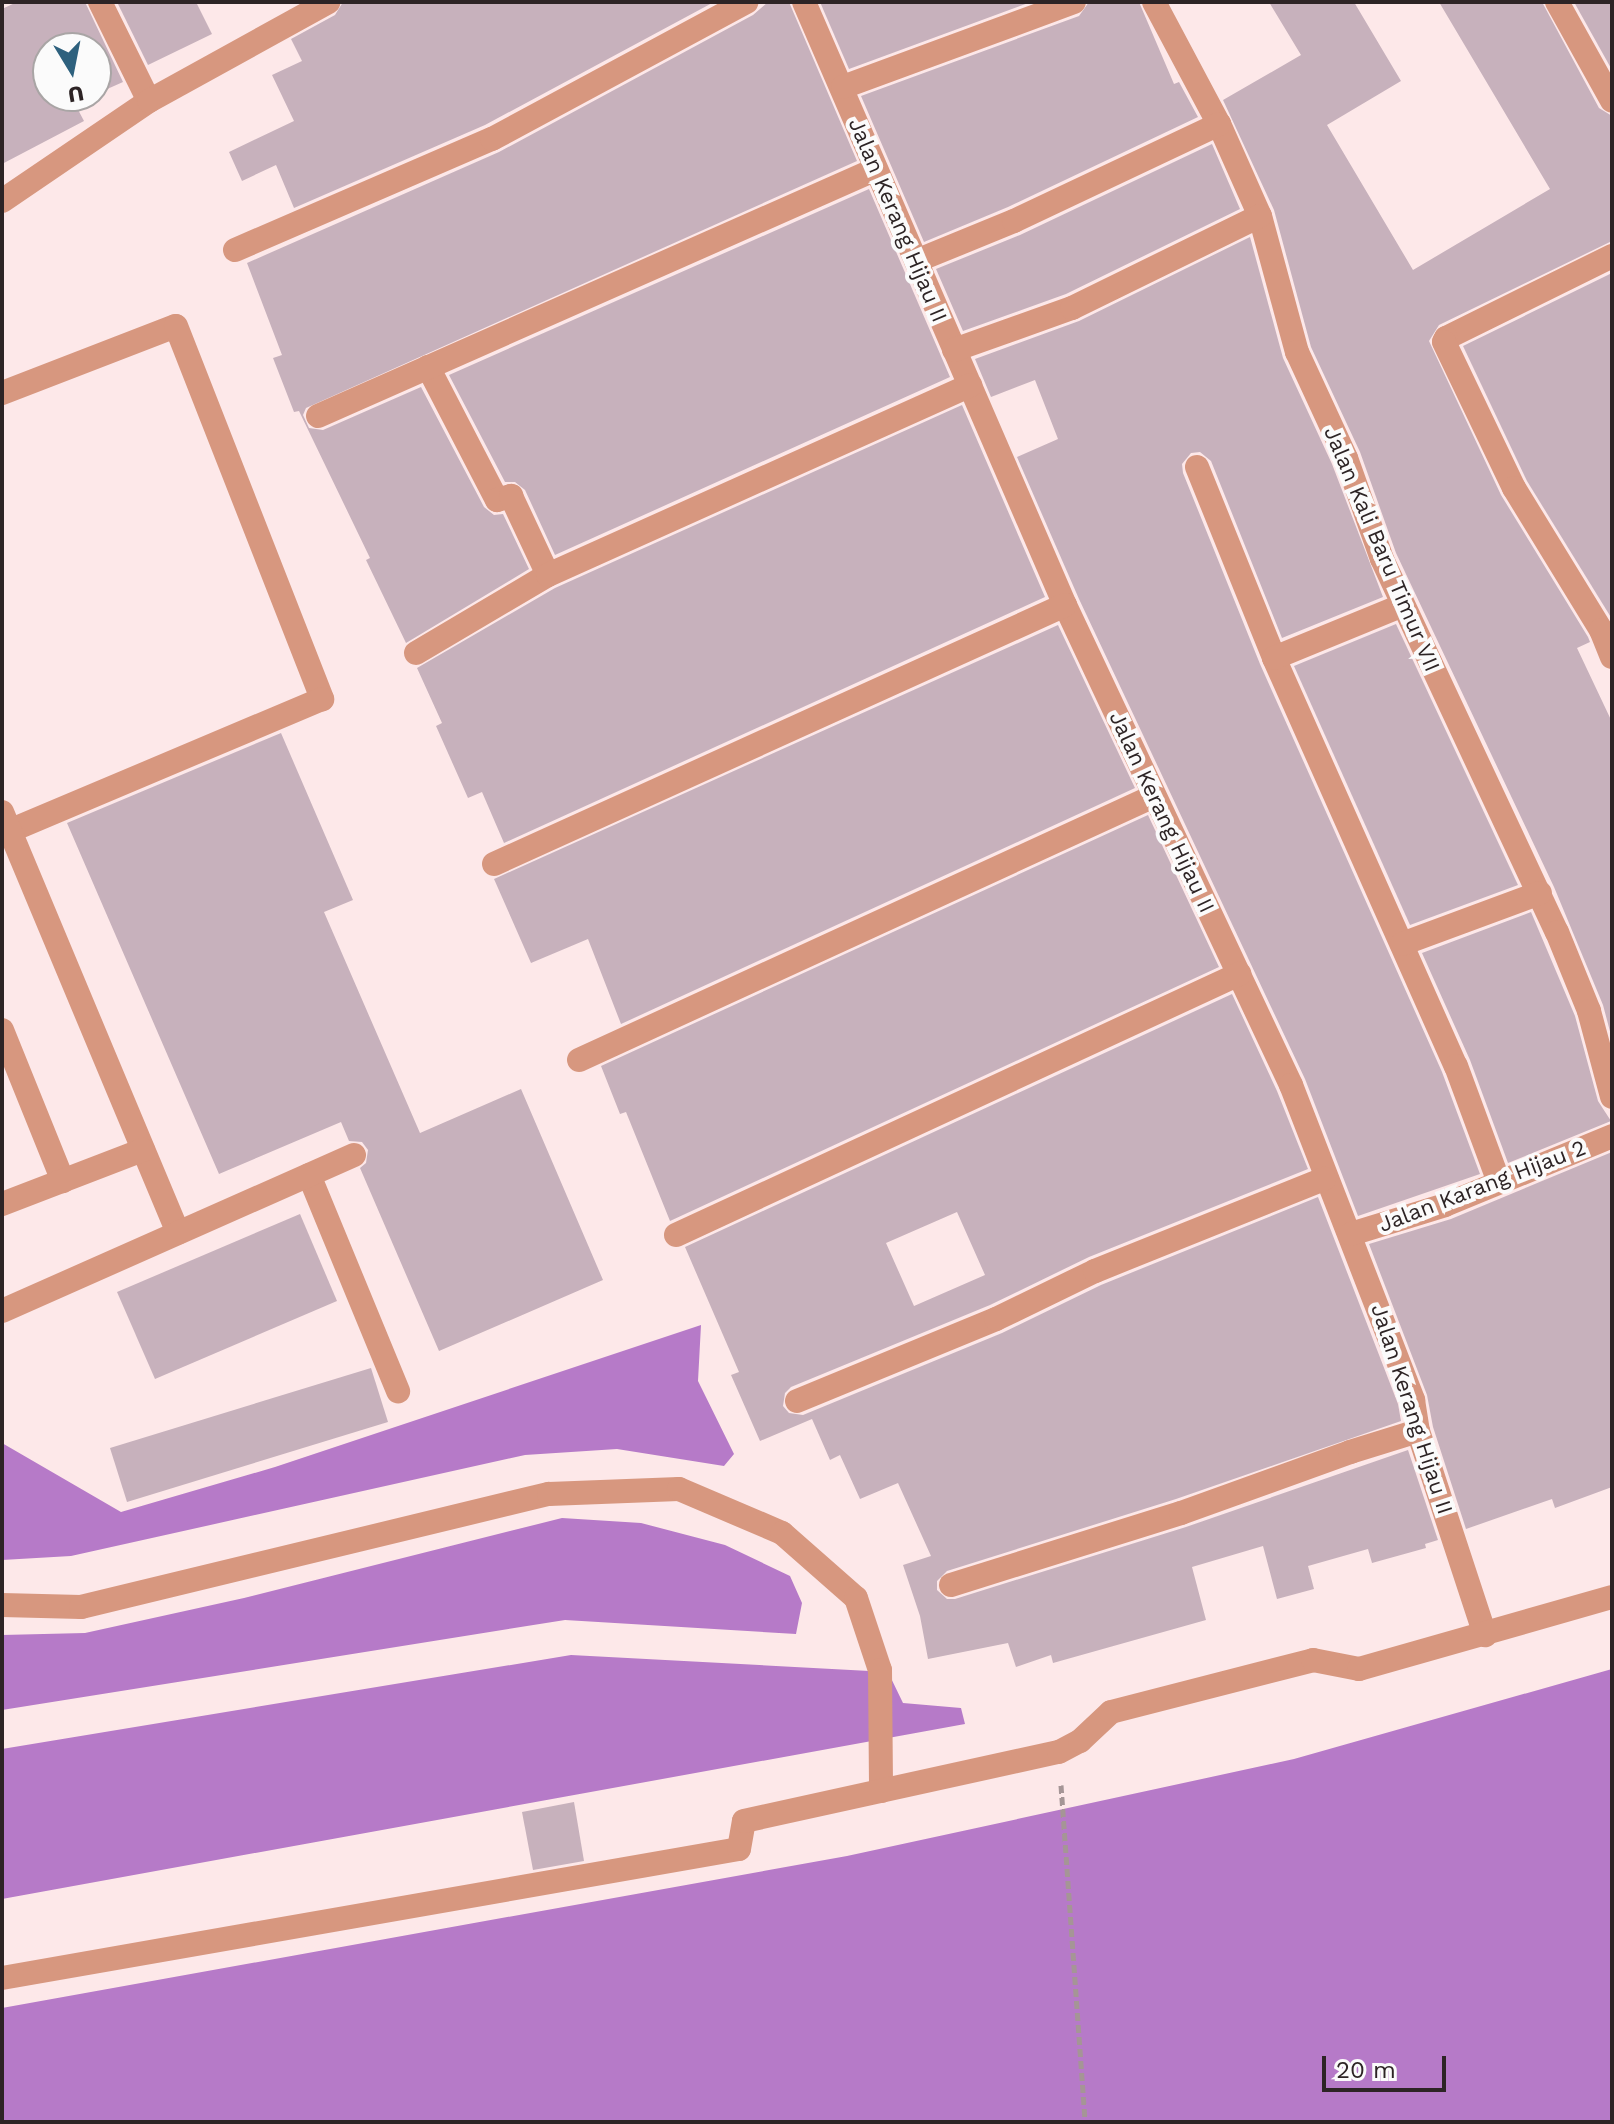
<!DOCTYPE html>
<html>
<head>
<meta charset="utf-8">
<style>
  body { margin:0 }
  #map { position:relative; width:1614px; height:2124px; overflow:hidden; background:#fde8e9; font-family:"Work Sans",sans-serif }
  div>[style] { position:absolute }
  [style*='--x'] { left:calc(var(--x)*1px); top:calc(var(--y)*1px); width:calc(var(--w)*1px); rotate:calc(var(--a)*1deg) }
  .water>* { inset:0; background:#b67ac8 }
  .building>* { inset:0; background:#c7b1bc }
  .path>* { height:5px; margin-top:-2.5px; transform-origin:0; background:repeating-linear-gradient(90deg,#a59596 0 8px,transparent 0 12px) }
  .minor>* { height:24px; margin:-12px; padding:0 12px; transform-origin:12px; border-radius:12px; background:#d7977f }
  span { translate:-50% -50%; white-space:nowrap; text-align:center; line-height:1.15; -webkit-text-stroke:8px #fbfbfb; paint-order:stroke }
  .street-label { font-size:22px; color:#2d2425 }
  .frame { position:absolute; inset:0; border:4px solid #2d2425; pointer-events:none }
  .north { position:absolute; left:32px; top:32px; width:80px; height:80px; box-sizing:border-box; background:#fbfbfb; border:2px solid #a9a5a5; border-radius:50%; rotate:170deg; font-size:22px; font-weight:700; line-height:32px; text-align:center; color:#2d2425 }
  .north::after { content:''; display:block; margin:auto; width:28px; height:36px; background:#2e617e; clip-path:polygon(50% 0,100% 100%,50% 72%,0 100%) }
  .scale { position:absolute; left:1322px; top:2056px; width:124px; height:36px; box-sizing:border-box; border:4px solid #2d2425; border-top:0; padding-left:10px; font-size:24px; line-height:28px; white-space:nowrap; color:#2d2425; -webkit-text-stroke:6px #fbfbfb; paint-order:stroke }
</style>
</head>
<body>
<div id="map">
  <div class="water">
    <div style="clip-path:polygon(701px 1325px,698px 1381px,734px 1454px,724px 1466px,617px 1449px,525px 1455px,71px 1556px,2px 1560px,2px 1443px,121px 1512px,275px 1467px)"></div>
    <div style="clip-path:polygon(562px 1518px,641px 1523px,725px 1545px,790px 1576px,802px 1603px,796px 1634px,565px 1620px,2px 1710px,2px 1635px,85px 1633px,244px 1598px)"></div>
    <div style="clip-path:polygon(571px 1655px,888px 1672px,903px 1703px,961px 1708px,965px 1724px,2px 1899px,2px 1749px)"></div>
    <div style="clip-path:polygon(1612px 1669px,1612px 2122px,2px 2122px,2px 2008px,847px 1856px,1294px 1759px)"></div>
  </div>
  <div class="building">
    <div style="clip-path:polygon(17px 2px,85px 2px,123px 82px,96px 94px,96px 48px,48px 48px,48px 96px,93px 96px,75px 104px,84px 121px,2px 164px,2px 9px)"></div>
    <div style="clip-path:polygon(117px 2px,196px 2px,212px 34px,148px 65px)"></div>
    <div style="clip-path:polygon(343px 2px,714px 2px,485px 125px,294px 208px,276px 165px,242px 181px,229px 152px,294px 121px,272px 75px,302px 61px,291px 39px,335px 15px)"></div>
    <div style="clip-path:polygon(768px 2px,789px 2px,857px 161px,306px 408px,303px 415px,309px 428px,323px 430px,421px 387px,484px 507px,494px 515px,503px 514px,529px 569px,406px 643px,366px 560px,370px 558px,299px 411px,294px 412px,273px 358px,282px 355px,247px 263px,499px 152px,753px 15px)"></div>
    <div style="clip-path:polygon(820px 2px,1031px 2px,849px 69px)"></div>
    <div style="clip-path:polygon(1089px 2px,1139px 2px,1174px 84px,1179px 82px,1198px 117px,1008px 207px,924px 242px,861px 96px,1079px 16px)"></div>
    <div style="clip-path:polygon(1269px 2px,1354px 2px,1401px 81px,1327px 125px,1413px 270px,1550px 189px,1439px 2px,1542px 2px,1599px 108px,1612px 116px,1612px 241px,1439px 325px,1429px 341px,1501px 495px,1588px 637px,1590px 642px,1577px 648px,1612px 722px,1612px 1039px,1603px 1005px,1554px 887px,1396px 553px,1360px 452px,1311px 347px,1274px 210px,1223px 100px,1301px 55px)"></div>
    <div style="clip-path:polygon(1574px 2px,1612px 2px,1612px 70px)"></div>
    <div style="clip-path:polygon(1212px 144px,1240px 209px,1066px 294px,963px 331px,936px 269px,1020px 235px)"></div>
    <div style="clip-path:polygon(869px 189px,950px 377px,555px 555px,525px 490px,515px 482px,505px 482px,449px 375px)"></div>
    <div style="clip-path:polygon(1250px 237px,1283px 358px,1332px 464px,1383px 597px,1282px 638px,1211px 461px,1200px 452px,1191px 453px,1182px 464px,1183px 473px,1260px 664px,1442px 1072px,1480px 1174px,1358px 1216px,1305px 1079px,1079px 599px,1017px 457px,1058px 439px,1035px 380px,991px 397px,975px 359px,1079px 321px)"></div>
    <div style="clip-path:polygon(1612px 273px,1612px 619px,1527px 481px,1463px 346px)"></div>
    <div style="clip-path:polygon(962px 405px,1045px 597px,504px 843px,482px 792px,468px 798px,436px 726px,442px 723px,417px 668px,555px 588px)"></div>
    <div style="clip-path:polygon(1396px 624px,1518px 885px,1410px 925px,1294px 666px)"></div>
    <div style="clip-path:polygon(1058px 625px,1135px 788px,621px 1024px,588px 939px,531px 963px,494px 879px)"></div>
    <div style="clip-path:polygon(281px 733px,353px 900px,324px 912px,420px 1133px,521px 1089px,603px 1280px,439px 1351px,360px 1168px,366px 1163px,368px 1150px,362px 1142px,349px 1141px,341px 1122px,219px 1174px,67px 823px)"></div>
    <div style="clip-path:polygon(1148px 815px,1219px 967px,670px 1221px,626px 1112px,620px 1114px,601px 1066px)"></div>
    <div style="clip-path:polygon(1531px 912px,1575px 1016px,1598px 1101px,1611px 1121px,1508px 1163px,1470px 1060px,1422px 953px)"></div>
    <div style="clip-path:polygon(evenodd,1232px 994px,1277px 1091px,1308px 1169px,1089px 1257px,990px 1305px,791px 1387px,785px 1393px,783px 1406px,789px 1413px,803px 1415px,1002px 1333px,1101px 1285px,1318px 1197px,1398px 1404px,1401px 1421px,1176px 1499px,947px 1571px,937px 1581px,937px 1590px,947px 1599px,955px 1599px,1186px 1527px,1408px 1450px,1438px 1540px,1425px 1544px,1426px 1548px,1372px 1563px,1368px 1549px,1308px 1566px,1314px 1589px,1277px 1599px,1263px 1546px,1192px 1567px,1206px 1620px,1053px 1663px,1051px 1655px,1016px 1667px,1008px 1643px,928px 1659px,920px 1616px,903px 1565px,931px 1556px,898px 1483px,860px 1499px,840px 1455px,830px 1460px,812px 1419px,760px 1441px,731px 1375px,739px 1372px,685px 1247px,1232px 994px,957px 1212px,985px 1275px,914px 1306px,886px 1243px,957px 1212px)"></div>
    <div style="clip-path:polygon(1612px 1152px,1612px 1487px,1555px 1508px,1552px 1499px,1466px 1529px,1433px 1427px,1427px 1395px,1369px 1244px,1451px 1219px)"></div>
    <div style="clip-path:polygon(300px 1214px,337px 1301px,155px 1379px,117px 1292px)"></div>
    <div style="clip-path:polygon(371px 1368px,388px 1422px,127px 1502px,110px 1448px)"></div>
    <div style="clip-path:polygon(574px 1802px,584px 1861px,533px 1870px,522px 1812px)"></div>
  </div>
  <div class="path">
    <div style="--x:1061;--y:1785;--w:338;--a:85.9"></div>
  </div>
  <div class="minor">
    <div style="--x:100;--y:2;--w:110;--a:63.7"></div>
    <div style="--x:804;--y:2;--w:657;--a:66.6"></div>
    <div style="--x:1065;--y:605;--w:531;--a:64.79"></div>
    <div style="--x:1291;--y:1085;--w:338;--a:68.8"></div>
    <div style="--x:1413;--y:1400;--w:31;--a:81"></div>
    <div style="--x:1418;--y:1431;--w:215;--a:71.8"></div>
    <div style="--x:1154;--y:2;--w:138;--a:62"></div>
    <div style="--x:1219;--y:124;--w:101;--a:66"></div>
    <div style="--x:1260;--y:216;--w:141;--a:74.8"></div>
    <div style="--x:1297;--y:352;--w:117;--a:65.2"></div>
    <div style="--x:1346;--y:458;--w:107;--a:70.4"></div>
    <div style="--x:1382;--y:559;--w:412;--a:64.9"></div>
    <div style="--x:1557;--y:932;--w:85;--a:67.9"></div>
    <div style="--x:1589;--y:1011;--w:89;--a:75"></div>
    <div style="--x:1557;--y:2;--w:113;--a:60.9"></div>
    <div style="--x:843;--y:87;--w:246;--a:-20.2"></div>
    <div style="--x:2;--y:201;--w:178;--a:-34.2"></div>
    <div style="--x:149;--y:101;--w:205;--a:-28.9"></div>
    <div style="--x:235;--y:250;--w:280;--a:-23.4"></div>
    <div style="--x:492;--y:139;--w:289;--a:-28.3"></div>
    <div style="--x:1612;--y:256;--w:185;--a:153.7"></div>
    <div style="--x:1446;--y:338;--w:4;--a:117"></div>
    <div style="--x:1444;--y:342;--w:162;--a:64.4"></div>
    <div style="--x:1514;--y:488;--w:167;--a:58.5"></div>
    <div style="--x:1601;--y:630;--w:29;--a:68"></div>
    <div style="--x:916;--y:261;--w:106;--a:-22.2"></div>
    <div style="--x:1014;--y:221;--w:227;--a:-25.3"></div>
    <div style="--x:954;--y:350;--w:125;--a:-19.6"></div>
    <div style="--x:1072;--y:308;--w:209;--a:-26.1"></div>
    <div style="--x:428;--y:367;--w:150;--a:62.6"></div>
    <div style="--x:497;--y:500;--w:15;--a:-16"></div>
    <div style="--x:511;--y:496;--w:87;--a:64.9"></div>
    <div style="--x:2;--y:393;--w:186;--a:-21.1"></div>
    <div style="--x:176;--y:326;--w:401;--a:68.6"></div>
    <div style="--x:322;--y:699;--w:339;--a:157.1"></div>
    <div style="--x:318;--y:416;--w:608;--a:-23.87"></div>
    <div style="--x:1197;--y:467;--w:206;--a:68"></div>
    <div style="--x:1274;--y:658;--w:447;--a:66"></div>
    <div style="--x:1456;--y:1066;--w:124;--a:69.7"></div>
    <div style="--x:416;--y:653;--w:153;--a:-30.6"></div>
    <div style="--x:548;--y:575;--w:463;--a:-24.2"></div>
    <div style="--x:1274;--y:658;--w:139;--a:-22.3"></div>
    <div style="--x:2;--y:812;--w:456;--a:67.3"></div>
    <div style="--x:494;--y:864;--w:627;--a:-24.4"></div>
    <div style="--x:1402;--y:944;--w:147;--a:-20.3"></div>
    <div style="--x:2;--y:1030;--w:163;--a:68"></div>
    <div style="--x:579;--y:1060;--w:633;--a:-24.66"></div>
    <div style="--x:309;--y:1175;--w:234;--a:67.6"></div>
    <div style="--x:2;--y:1204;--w:151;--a:-21"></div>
    <div style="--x:1351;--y:1234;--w:98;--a:-17.1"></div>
    <div style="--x:1445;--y:1205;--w:181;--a:-22.4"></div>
    <div style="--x:676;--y:1235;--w:621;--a:-24.87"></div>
    <div style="--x:2;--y:1311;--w:385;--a:-23.9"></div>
    <div style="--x:797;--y:1401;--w:215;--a:-22.4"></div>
    <div style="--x:996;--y:1319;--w:110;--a:-25.9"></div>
    <div style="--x:1095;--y:1271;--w:247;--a:-21.9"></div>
    <div style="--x:951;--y:1585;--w:241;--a:-17.4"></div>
    <div style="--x:1181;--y:1513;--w:180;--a:-19.8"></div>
    <div style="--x:1350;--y:1452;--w:71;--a:-17.2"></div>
    <div style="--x:2;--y:1605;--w:79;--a:1.5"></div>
    <div style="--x:81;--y:1607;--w:481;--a:-13.6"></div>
    <div style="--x:549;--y:1494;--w:130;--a:-2.2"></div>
    <div style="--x:679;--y:1489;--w:112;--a:23.1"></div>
    <div style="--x:782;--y:1533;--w:98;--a:41.3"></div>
    <div style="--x:856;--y:1598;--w:76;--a:71.6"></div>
    <div style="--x:880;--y:1670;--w:121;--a:89.5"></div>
    <div style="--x:2;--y:1978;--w:748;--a:-9.93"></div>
    <div style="--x:739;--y:1849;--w:28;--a:-80"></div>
    <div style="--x:744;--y:1821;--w:322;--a:-12.4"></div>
    <div style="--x:1059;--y:1752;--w:24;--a:-28"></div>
    <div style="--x:1080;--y:1741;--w:42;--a:-43.1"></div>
    <div style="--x:1111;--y:1712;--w:209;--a:-14.4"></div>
    <div style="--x:1313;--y:1660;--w:47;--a:11.1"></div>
    <div style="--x:1359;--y:1669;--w:263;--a:-15.9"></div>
  </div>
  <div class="street-label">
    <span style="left:898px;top:220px;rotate:67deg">Jalan Kerang Hijau II</span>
    <span style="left:1382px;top:549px;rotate:67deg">Jalan Kali Baru Timur VII</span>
    <span style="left:1162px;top:812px;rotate:65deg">Jalan Kerang Hijau II</span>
    <span style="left:1482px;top:1186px;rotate:-21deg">Jalan Karang Hijau 2</span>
    <span style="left:1412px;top:1409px;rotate:72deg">Jalan Kerang Hijau II</span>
  </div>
  <div class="frame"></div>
  <div class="north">U</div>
  <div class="scale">20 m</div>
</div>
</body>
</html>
